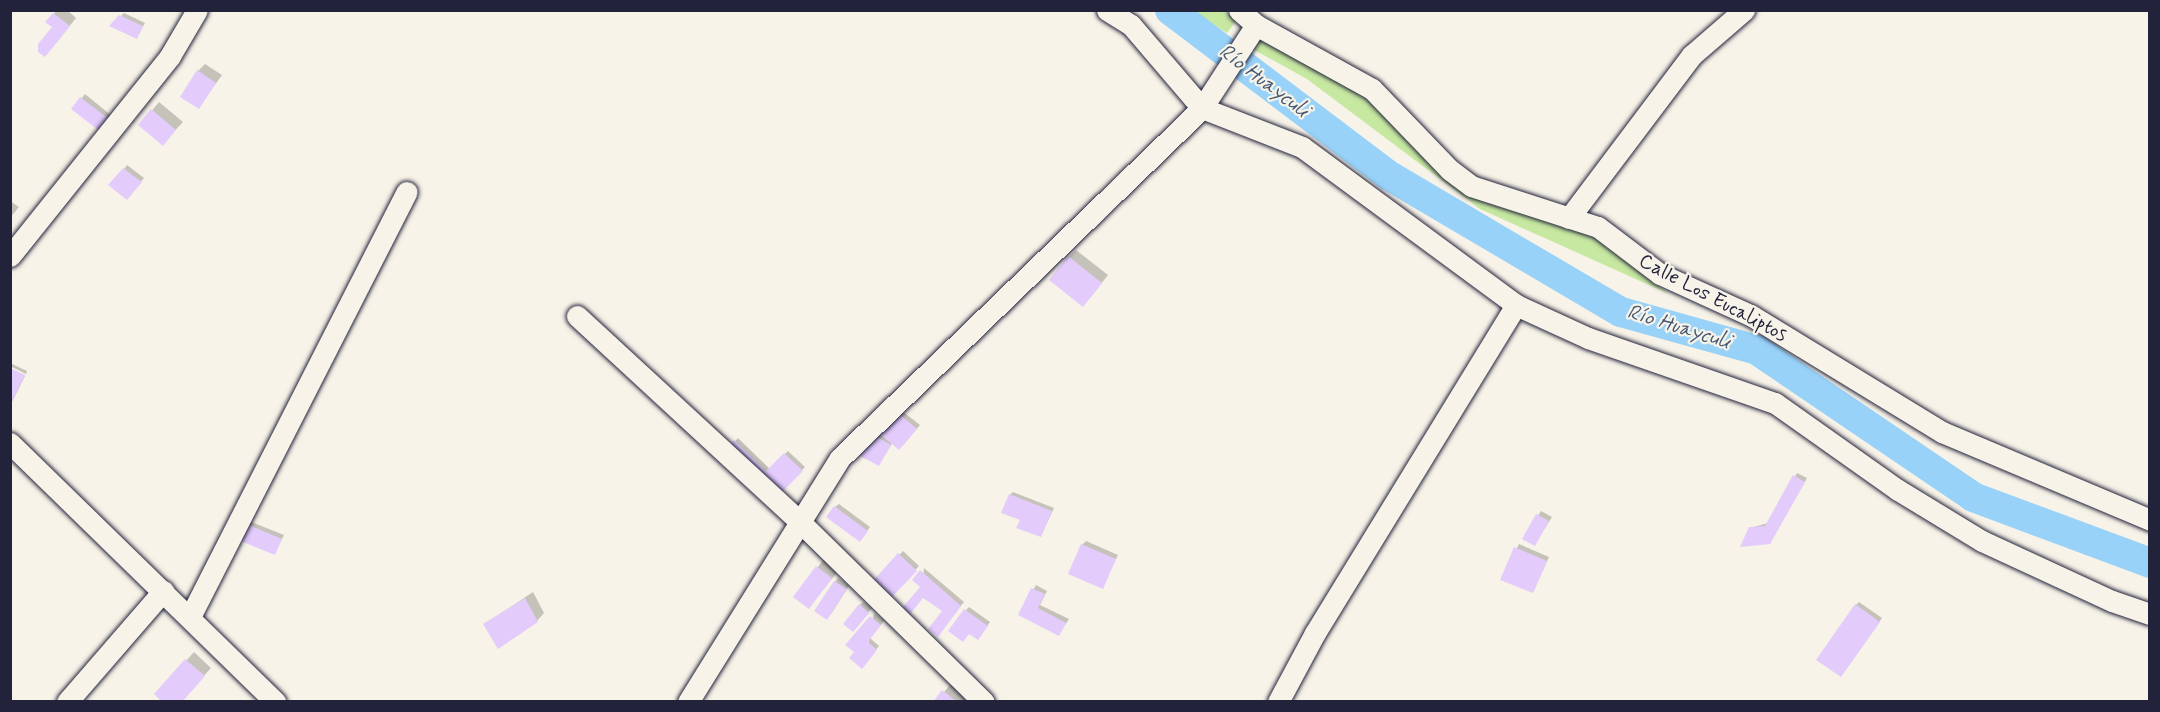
<!DOCTYPE html>
<html>
<head>
<meta charset="utf-8">
<style>
  body { margin:0 }
  #map { position:relative; width:2160px; height:712px; overflow:hidden; background:#f7f3e8; font-family:Mynerve,sans-serif }
  div>[style] { position:absolute }
  [style*='--x'] { left:calc(var(--x)*1px); top:calc(var(--y)*1px); width:calc(var(--w)*1px); rotate:calc(var(--a)*1deg) }
  .green>* { inset:0; background:#c7e8a1 }
  .shadow>* { inset:0; background:#0003 }
  .river>* { height:30px; margin:-15px; padding:0 15px; transform-origin:15px; border-radius:15px; background:#98d2f8 }
  .building>* { inset:0; background:#e3cbfb }
  .roads { filter:drop-shadow(0 0 2px #22223b) drop-shadow(0 0 2px #22223b) }
  .minor>* { height:21px; margin:-10.5px; padding:0 10.5px; transform-origin:10.5px; border-radius:10.5px; background:#f7f3e8 }
  span { translate:-50% -50%; white-space:nowrap; text-align:center; line-height:1.15; -webkit-text-stroke:4.5px #f7f3e8; paint-order:stroke }
  .street-label { font-size:20px; color:#22223b }
  .water-label { font-size:21px; color:#455774; font-style:italic }
  .frame { position:absolute; inset:0; border:12px solid #22223b; pointer-events:none }
</style>
</head>
<body>
<div id="map">
  <div class="green">
    <div style="clip-path:polygon(1193px 11px,1225px 11px,1236px 21px,1227px 33px)"></div>
    <div style="clip-path:polygon(1258px 38px,1368px 95px,1440px 169px,1593px 236px,1669px 294px,1480px 209px,1307px 79px,1249px 47px)"></div>
  </div>
  <div class="shadow">
    <div style="clip-path:polygon(57px 10px,67px 10px,76px 18px,52px 48px,54px 26px,48px 21px)"></div>
    <div style="clip-path:polygon(124px 13px,145px 23px,137px 37px,111px 26px)"></div>
    <div style="clip-path:polygon(205px 64px,222px 75px,199px 107px,198px 71px)"></div>
    <div style="clip-path:polygon(85px 94px,112px 116px,104px 127px,73px 109px)"></div>
    <div style="clip-path:polygon(159px 102px,183px 122px,170px 136px,140px 125px)"></div>
    <div style="clip-path:polygon(127px 165px,144px 178px,130px 195px,124px 169px)"></div>
    <div style="clip-path:polygon(10px 201px,19px 207px,10px 218px)"></div>
    <div style="clip-path:polygon(1076px 250px,1108px 275px,1090px 298px,1069px 257px)"></div>
    <div style="clip-path:polygon(12px 364px,27px 371px,26px 374px,10px 366px)"></div>
    <div style="clip-path:polygon(10px 370px,25px 376px,10px 406px)"></div>
    <div style="clip-path:polygon(902px 411px,920px 425px,903px 445px,893px 442px,879px 464px,876px 432px,882px 435px)"></div>
    <div style="clip-path:polygon(738px 438px,770px 469px,788px 451px,805px 467px,777px 495px,728px 449px)"></div>
    <div style="clip-path:polygon(1797px 473px,1807px 478px,1770px 543px,1750px 528px,1768px 523px)"></div>
    <div style="clip-path:polygon(1013px 492px,1054px 508px,1041px 536px,1022px 519px,1010px 495px)"></div>
    <div style="clip-path:polygon(839px 504px,870px 527px,863px 536px,835px 507px)"></div>
    <div style="clip-path:polygon(1541px 511px,1552px 517px,1535px 544px,1524px 538px)"></div>
    <div style="clip-path:polygon(249px 521px,284px 535px,275px 553px,240px 539px)"></div>
    <div style="clip-path:polygon(1086px 541px,1118px 555px,1102px 587px,1082px 545px)"></div>
    <div style="clip-path:polygon(1519px 544px,1549px 557px,1533px 592px,1502px 579px)"></div>
    <div style="clip-path:polygon(903px 551px,919px 566px,890px 597px,874px 582px)"></div>
    <div style="clip-path:polygon(824px 559px,839px 570px,809px 607px,795px 597px)"></div>
    <div style="clip-path:polygon(924px 568px,964px 602px,941px 631px,944px 611px,922px 587px)"></div>
    <div style="clip-path:polygon(838px 578px,849px 586px,831px 614px,835px 582px)"></div>
    <div style="clip-path:polygon(1036px 585px,1047px 591px,1040px 605px,1069px 619px,1059px 634px,1020px 614px)"></div>
    <div style="clip-path:polygon(533px 592px,544px 613px,537px 621px,485px 624px)"></div>
    <div style="clip-path:polygon(863px 602px,872px 608px,857px 627px,860px 605px)"></div>
    <div style="clip-path:polygon(1859px 602px,1882px 618px,1844px 672px,1856px 605px)"></div>
    <div style="clip-path:polygon(969px 607px,990px 622px,981px 635px,966px 610px)"></div>
    <div style="clip-path:polygon(874px 613px,884px 621px,870px 638px,879px 646px,865px 663px)"></div>
    <div style="clip-path:polygon(194px 652px,211px 668px,180px 702px,156px 694px)"></div>
    <div style="clip-path:polygon(951px 684px,970px 699px,967px 702px,935px 702px)"></div>
  </div>
  <div class="river">
    <div style="--x:1170;--y:10;--w:273;--a:37.1"></div>
    <div style="--x:1388;--y:175;--w:270;--a:30.5"></div>
    <div style="--x:1621;--y:312;--w:141;--a:15.6"></div>
    <div style="--x:1757;--y:350;--w:261;--a:34.2"></div>
    <div style="--x:1973;--y:497;--w:189;--a:20.4"></div>
  </div>
  <div class="building">
    <div style="clip-path:polygon(53px 13px,70px 26px,45px 57px,38px 52px,38px 44px,52px 27px,45px 22px)"></div>
    <div style="clip-path:polygon(119px 15px,143px 26px,137px 39px,109px 26px)"></div>
    <div style="clip-path:polygon(197px 70px,216px 83px,199px 109px,180px 97px)"></div>
    <div style="clip-path:polygon(80px 97px,110px 120px,101px 132px,71px 109px)"></div>
    <div style="clip-path:polygon(151px 109px,176px 130px,163px 146px,138px 125px)"></div>
    <div style="clip-path:polygon(123px 168px,142px 182px,127px 200px,108px 185px)"></div>
    <div style="clip-path:polygon(1068px 256px,1102px 283px,1083px 307px,1049px 280px)"></div>
    <div style="clip-path:polygon(10px 368px,25px 375px,10px 405px)"></div>
    <div style="clip-path:polygon(898px 413px,917px 429px,899px 450px,880px 434px)"></div>
    <div style="clip-path:polygon(872px 434px,891px 445px,879px 466px,860px 456px)"></div>
    <div style="clip-path:polygon(734px 440px,766px 471px,784px 453px,803px 471px,777px 497px,726px 449px)"></div>
    <div style="clip-path:polygon(1793px 475px,1805px 482px,1770px 544px,1740px 547px,1749px 527px,1765px 526px)"></div>
    <div style="clip-path:polygon(1009px 494px,1052px 511px,1041px 537px,1016px 528px,1020px 520px,1001px 513px)"></div>
    <div style="clip-path:polygon(834px 506px,868px 531px,860px 542px,826px 517px)"></div>
    <div style="clip-path:polygon(1536px 514px,1549px 521px,1535px 546px,1522px 539px)"></div>
    <div style="clip-path:polygon(244px 523px,282px 539px,275px 555px,238px 540px)"></div>
    <div style="clip-path:polygon(1081px 544px,1116px 559px,1103px 589px,1068px 574px)"></div>
    <div style="clip-path:polygon(1514px 547px,1547px 561px,1533px 593px,1500px 580px)"></div>
    <div style="clip-path:polygon(898px 553px,917px 571px,890px 599px,872px 582px)"></div>
    <div style="clip-path:polygon(816px 566px,832px 578px,809px 609px,793px 597px)"></div>
    <div style="clip-path:polygon(920px 570px,961px 606px,938px 637px,928px 629px,942px 611px,923px 598px,907px 618px,899px 612px,920px 587px,912px 580px)"></div>
    <div style="clip-path:polygon(834px 581px,847px 589px,827px 620px,814px 611px)"></div>
    <div style="clip-path:polygon(1031px 588px,1045px 594px,1038px 608px,1066px 623px,1059px 636px,1018px 615px)"></div>
    <div style="clip-path:polygon(525px 598px,538px 622px,498px 649px,483px 624px)"></div>
    <div style="clip-path:polygon(859px 604px,869px 613px,853px 632px,843px 624px)"></div>
    <div style="clip-path:polygon(1855px 604px,1880px 622px,1841px 677px,1816px 660px)"></div>
    <div style="clip-path:polygon(964px 609px,988px 626px,978px 640px,969px 634px,963px 642px,948px 631px)"></div>
    <div style="clip-path:polygon(870px 616px,881px 625px,868px 642px,877px 650px,862px 669px,849px 658px,854px 652px,845px 645px)"></div>
    <div style="clip-path:polygon(185px 659px,205px 676px,182px 702px,162px 702px,154px 694px)"></div>
    <div style="clip-path:polygon(942px 690px,957px 702px,933px 702px)"></div>
  </div>
  <div class="roads">
    <div class="minor">
      <div style="--x:1107;--y:10;--w:28;--a:32"></div>
      <div style="--x:1131;--y:25;--w:109;--a:49.5"></div>
      <div style="--x:1202;--y:108;--w:107;--a:21.3"></div>
      <div style="--x:1302;--y:147;--w:266;--a:36.4"></div>
      <div style="--x:1516;--y:305;--w:79;--a:24.6"></div>
      <div style="--x:1588;--y:338;--w:198;--a:19.2"></div>
      <div style="--x:1775;--y:403;--w:151;--a:35.3"></div>
      <div style="--x:1898;--y:490;--w:98;--a:31.3"></div>
      <div style="--x:1982;--y:541;--w:143;--a:24.8"></div>
      <div style="--x:2112;--y:601;--w:40;--a:18.9"></div>
      <div style="--x:1239;--y:10;--w:23;--a:41"></div>
      <div style="--x:1256;--y:25;--w:132;--a:28.9"></div>
      <div style="--x:1372;--y:89;--w:112;--a:46.1"></div>
      <div style="--x:1450;--y:170;--w:26;--a:37"></div>
      <div style="--x:1471;--y:186;--w:133;--a:17.9"></div>
      <div style="--x:1598;--y:227;--w:78;--a:37.2"></div>
      <div style="--x:1660;--y:274;--w:101;--a:24.5"></div>
      <div style="--x:1752;--y:316;--w:223;--a:31.4"></div>
      <div style="--x:1942;--y:432;--w:226;--a:22.9"></div>
      <div style="--x:1569;--y:218;--w:204;--a:-53"></div>
      <div style="--x:1692;--y:55;--w:69;--a:-40.9"></div>
      <div style="--x:10;--y:256;--w:256;--a:-51.3"></div>
      <div style="--x:170;--y:56;--w:53;--a:-59.6"></div>
      <div style="--x:577;--y:316;--w:301;--a:42.7"></div>
      <div style="--x:798;--y:520;--w:260;--a:44.4"></div>
      <div style="--x:10;--y:443;--w:371;--a:44.3"></div>
      <div style="--x:190;--y:617;--w:477;--a:-63"></div>
      <div style="--x:67;--y:702;--w:147;--a:-49.1"></div>
      <div style="--x:688;--y:702;--w:287;--a:-58.1"></div>
      <div style="--x:840;--y:458;--w:504;--a:-44.03"></div>
      <div style="--x:1202;--y:108;--w:99;--a:-57"></div>
      <div style="--x:1278;--y:702;--w:78;--a:-61.8"></div>
      <div style="--x:1315;--y:633;--w:385;--a:-58.5"></div>
    </div>
  </div>
  <div class="street-label">
    <span style="left:1713px;top:298px;rotate:28deg">Calle Los Eucaliptos</span>
  </div>
  <div class="water-label">
    <span style="left:1264px;top:81px;rotate:37deg">Río Huayculi</span>
    <span style="left:1679px;top:327px;rotate:17deg">Río Huayculi</span>
  </div>
  <div class="frame"></div>
</div>
</body>
</html>
